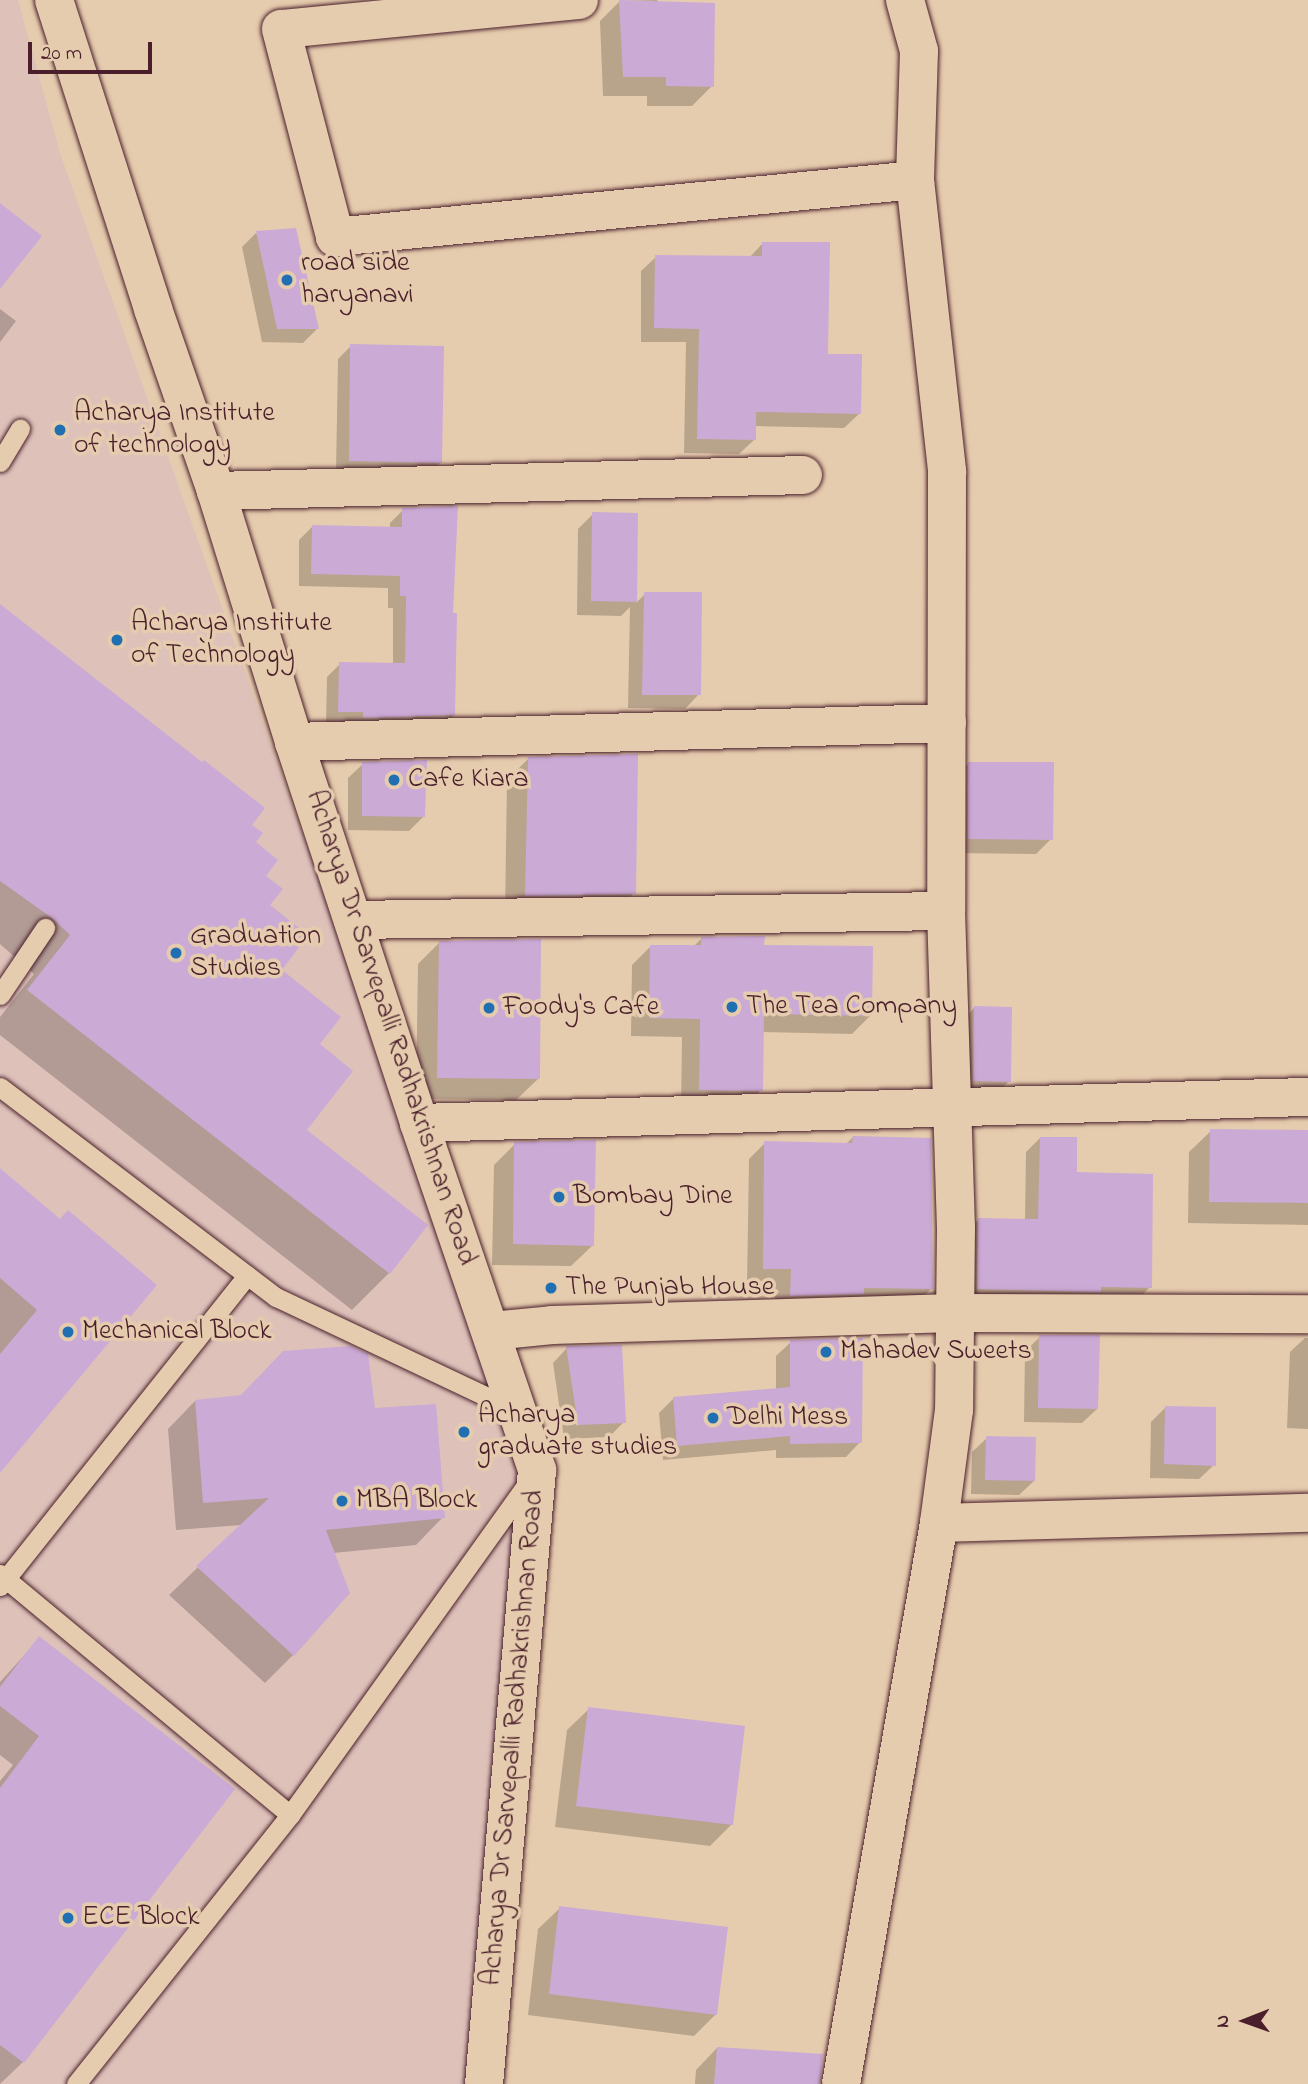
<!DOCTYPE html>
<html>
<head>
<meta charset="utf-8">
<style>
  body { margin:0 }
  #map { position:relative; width:1308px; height:2084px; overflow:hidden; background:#e6ccae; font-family:"Indie Flower",sans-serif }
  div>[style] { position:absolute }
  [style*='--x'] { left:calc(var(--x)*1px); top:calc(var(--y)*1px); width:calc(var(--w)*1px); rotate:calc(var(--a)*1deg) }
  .built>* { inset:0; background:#dec2ba }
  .shadow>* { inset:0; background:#0003 }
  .building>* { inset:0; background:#cbaad5 }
  .roads { filter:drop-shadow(0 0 2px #4a1f2b) drop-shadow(0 0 2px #4a1f2b) }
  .lane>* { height:19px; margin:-9.5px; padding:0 9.5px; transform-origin:9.5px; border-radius:9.5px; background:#e6ccae }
  .street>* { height:38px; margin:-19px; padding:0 19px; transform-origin:19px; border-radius:19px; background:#e6ccae }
  .secondary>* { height:38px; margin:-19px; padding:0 19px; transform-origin:19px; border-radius:19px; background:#e6ccae }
  .dots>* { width:19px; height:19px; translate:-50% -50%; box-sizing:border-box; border:4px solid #e6ccae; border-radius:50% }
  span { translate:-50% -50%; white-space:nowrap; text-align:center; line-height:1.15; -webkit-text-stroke:7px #e6ccae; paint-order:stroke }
  .poi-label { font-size:28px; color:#4a1f2b }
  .left { translate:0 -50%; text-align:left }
  .street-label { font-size:28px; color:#4a1f2b }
  .north { position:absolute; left:1210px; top:1986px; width:70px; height:70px; -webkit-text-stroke:5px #e6ccae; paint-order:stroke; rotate:269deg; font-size:19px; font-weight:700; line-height:28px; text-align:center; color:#4a1f2b }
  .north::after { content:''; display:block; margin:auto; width:24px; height:32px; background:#4a1f2b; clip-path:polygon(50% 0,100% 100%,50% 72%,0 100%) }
  .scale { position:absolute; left:28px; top:42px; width:124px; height:32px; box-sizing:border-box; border:4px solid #4a1f2b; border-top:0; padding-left:9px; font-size:21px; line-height:24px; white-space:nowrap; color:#4a1f2b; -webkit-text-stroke:5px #e6ccae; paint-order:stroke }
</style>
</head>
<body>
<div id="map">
  <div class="built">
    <div style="clip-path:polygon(0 0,18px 0,61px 156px,507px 1407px,529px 1480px,472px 2084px,0 2084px)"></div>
  </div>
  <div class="shadow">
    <div style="clip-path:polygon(657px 0,712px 86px,692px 106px,647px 106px,647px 96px,603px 96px,600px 21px,620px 1px)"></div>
    <div style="clip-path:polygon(256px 233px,317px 329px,303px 343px,262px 342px,242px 247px)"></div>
    <div style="clip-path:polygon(763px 243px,859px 414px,844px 428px,754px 426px,754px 440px,739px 454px,684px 453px,686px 342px,641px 342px,641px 271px,656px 257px,749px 258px)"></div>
    <div style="clip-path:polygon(0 309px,16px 321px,0 342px)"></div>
    <div style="clip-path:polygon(351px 346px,441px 462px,428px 475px,336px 473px,338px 359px)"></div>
    <div style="clip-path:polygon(403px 510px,451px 614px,454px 715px,441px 728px,326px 724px,327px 677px,340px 664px,393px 665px,393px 608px,388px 608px,388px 588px,299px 586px,299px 540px,312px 527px,390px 529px,390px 523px)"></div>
    <div style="clip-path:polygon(593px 514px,637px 514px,636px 603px,645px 594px,699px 694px,685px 709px,628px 708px,630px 607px,621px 616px,577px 615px,578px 529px)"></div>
    <div style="clip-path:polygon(0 606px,250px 825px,263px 876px,279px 970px,317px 1045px,305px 1131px,389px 1273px,352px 1310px,0 1035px,0 1017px,34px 974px,0 944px)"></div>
    <div style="clip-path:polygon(528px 759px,634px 893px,612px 915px,505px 916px,507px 780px)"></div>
    <div style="clip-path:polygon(969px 763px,1051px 839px,1036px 854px,954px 853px,954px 778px)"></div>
    <div style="clip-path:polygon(363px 764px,424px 816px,409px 831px,348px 830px,348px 778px)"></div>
    <div style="clip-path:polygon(702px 938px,763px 947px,871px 1015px,852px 1034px,762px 1032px,761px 1090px,742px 1109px,681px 1108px,682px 1037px,631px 1036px,632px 965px,651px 946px,693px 947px)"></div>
    <div style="clip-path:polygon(440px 942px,538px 1079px,516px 1100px,416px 1099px,418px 964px)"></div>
    <div style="clip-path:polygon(974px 1008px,1009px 1081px,995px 1096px,959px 1095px,960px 1023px)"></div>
    <div style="clip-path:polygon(1211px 1131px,1308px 1132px,1308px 1225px,1188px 1223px,1189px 1152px)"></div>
    <div style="clip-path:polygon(853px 1137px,932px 1288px,916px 1304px,775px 1311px,775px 1284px,747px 1284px,749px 1159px,765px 1143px,846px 1144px)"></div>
    <div style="clip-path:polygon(1040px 1138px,1075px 1174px,1150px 1287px,1136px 1301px,966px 1303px,964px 1234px,978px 1220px,1025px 1221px,1026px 1152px)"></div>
    <div style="clip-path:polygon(515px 1144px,593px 1245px,571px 1266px,492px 1265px,494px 1165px)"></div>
    <div style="clip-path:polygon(0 1170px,59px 1221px,0 1468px)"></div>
    <div style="clip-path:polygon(1040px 1337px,1097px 1409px,1082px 1423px,1024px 1422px,1025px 1351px)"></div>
    <div style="clip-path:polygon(1305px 1338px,1308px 1338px,1308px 1429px,1287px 1428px,1290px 1352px)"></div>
    <div style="clip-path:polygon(791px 1342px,860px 1442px,846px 1457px,776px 1458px,776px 1450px,663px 1460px,659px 1413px,674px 1398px,776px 1390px,776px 1356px)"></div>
    <div style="clip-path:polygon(567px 1348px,624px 1422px,609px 1437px,564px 1439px,553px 1363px)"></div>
    <div style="clip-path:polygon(195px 1401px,373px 1410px,443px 1517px,416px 1545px,333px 1553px,293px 1655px,265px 1683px,169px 1595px,242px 1525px,176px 1530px,168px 1429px)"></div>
    <div style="clip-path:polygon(1165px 1408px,1214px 1465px,1199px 1479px,1150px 1478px,1151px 1422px)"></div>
    <div style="clip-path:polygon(987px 1438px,1034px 1481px,1019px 1495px,971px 1494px,972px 1452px)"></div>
    <div style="clip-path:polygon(39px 1639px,233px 1789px,23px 2062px,0 2084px,0 1781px,13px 1765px,0 1755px,0 1682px)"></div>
    <div style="clip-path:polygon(589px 1709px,732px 1824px,710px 1846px,555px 1827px,567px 1730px)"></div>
    <div style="clip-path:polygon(560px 1908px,716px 2014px,694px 2036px,528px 2015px,538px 1929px)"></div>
    <div style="clip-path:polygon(717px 2048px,820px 2084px,695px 2084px,696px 2070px)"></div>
  </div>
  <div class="building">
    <div style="clip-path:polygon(619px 0,715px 3px,714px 87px,666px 86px,666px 77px,623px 77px)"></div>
    <div style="clip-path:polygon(0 203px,42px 236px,0 289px)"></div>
    <div style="clip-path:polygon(296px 228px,319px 329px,277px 329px,256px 231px)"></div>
    <div style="clip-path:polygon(762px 242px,830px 242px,828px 354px,862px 354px,861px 414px,756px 412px,756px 440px,697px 439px,699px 329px,654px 328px,655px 255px,762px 256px)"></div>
    <div style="clip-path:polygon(350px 344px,444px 346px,442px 463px,349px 461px)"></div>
    <div style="clip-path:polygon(458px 506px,453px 613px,457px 613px,455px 715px,363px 718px,363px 712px,338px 712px,339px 662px,405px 663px,406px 596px,400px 596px,400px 576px,311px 574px,312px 525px,402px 527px,402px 508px)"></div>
    <div style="clip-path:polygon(592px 512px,638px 513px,637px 602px,591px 601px)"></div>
    <div style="clip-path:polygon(644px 592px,702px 592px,701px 695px,642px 695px)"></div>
    <div style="clip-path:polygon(0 604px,202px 762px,204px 760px,265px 808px,252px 825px,263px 833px,256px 842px,278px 860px,266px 876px,283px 889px,270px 905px,308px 935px,282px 970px,341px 1017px,320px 1044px,353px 1071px,307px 1130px,428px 1225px,390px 1274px,27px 990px,70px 935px,52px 918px,0 881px)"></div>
    <div style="clip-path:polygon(638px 754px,636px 894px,525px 896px,528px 757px)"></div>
    <div style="clip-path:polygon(427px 760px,425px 817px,362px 816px,362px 762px)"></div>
    <div style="clip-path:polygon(968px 762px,1054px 762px,1053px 840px,968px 839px)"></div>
    <div style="clip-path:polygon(765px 936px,764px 945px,873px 946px,872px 1016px,764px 1014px,763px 1091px,699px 1090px,700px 1019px,649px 1018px,650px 945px,701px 945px,701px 937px)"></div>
    <div style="clip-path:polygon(541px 939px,540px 1079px,437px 1078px,439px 941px)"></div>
    <div style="clip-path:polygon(974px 1006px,1012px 1007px,1011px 1082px,973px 1081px)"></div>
    <div style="clip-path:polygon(1210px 1129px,1308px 1130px,1308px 1203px,1209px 1202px)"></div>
    <div style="clip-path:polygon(853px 1136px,931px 1138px,933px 1289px,864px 1288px,864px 1294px,790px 1296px,791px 1269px,763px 1269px,764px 1141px,852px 1143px)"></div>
    <div style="clip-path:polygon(1040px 1137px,1077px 1137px,1077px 1172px,1153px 1174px,1152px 1288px,1101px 1287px,1101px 1292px,977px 1289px,978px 1218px,1038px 1219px)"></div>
    <div style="clip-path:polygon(596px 1140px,594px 1246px,513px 1244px,514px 1142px)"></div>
    <div style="clip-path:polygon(0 1168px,60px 1219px,68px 1210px,157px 1285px,0 1473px,0 1354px,37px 1310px,0 1278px)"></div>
    <div style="clip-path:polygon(1039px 1335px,1100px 1335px,1098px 1409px,1038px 1408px)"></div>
    <div style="clip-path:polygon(863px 1338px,862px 1443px,790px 1444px,790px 1436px,677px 1446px,673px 1397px,790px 1387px,790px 1340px)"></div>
    <div style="clip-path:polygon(622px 1345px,626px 1423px,578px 1425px,566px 1346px)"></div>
    <div style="clip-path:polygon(350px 1346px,368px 1354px,375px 1408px,436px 1404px,445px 1518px,326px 1530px,350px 1593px,294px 1656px,196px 1566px,269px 1498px,203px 1503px,195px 1400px,241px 1395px,283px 1351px)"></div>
    <div style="clip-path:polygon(1165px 1406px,1216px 1407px,1216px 1466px,1164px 1464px)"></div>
    <div style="clip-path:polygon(986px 1436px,1036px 1437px,1035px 1481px,985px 1480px)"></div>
    <div style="clip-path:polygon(39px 1636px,235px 1789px,24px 2063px,0 2045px,0 1788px,39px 1736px,0 1706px,0 1687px)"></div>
    <div style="clip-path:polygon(588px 1707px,745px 1726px,733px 1825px,576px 1806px)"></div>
    <div style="clip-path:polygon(559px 1906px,728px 1927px,717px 2015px,549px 1994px)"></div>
    <div style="clip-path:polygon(717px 2047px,823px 2054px,820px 2084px,714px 2084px)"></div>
  </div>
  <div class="roads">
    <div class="lane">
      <div style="--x:0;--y:462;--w:39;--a:-59"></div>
      <div style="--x:0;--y:995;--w:81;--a:-56.1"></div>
      <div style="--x:0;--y:1087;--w:347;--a:37.3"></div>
      <div style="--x:276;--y:1297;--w:267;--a:25.3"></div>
      <div style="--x:0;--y:1574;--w:377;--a:39.7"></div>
      <div style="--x:0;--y:1586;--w:397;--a:-51.5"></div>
      <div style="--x:76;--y:2084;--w:344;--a:-51.5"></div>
      <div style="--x:290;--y:1815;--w:411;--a:-54.4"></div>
    </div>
    <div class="street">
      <div style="--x:579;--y:0;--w:299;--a:174.4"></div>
      <div style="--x:281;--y:29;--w:215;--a:75.4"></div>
      <div style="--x:335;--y:237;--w:583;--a:-5.61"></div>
      <div style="--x:915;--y:180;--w:293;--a:83.7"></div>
      <div style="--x:947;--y:471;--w:440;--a:90.1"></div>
      <div style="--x:946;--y:911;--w:316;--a:88.2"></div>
      <div style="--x:956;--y:1227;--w:183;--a:90.6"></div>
      <div style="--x:954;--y:1410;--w:114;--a:97.6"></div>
      <div style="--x:939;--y:1523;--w:569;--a:99.91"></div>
      <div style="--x:905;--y:0;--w:53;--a:74.6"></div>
      <div style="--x:919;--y:51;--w:129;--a:91.8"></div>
      <div style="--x:216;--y:491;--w:587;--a:-1.56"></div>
      <div style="--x:294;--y:742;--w:653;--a:-1.67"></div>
      <div style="--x:353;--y:920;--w:593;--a:-0.87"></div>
      <div style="--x:419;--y:1123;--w:889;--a:-1.68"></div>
      <div style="--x:492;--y:1331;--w:60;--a:-5.7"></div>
      <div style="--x:552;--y:1325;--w:402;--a:-1.7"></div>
      <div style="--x:954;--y:1313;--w:354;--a:0.2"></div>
      <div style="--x:939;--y:1523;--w:369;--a:-1.6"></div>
    </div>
    <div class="secondary">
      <div style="--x:54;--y:0;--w:324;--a:72.2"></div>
      <div style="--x:153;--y:309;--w:193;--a:70.9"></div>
      <div style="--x:216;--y:491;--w:263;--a:72.7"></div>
      <div style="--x:294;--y:742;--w:401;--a:71.8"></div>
      <div style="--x:419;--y:1123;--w:367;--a:71.2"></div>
      <div style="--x:537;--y:1470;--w:616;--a:94.93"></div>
    </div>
  </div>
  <div class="dots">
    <div style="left:287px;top:280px;background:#1f6fb2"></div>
    <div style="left:60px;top:430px;background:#1f6fb2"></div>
    <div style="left:117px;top:640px;background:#1f6fb2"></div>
    <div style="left:394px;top:780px;background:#1f6fb2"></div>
    <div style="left:176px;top:953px;background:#1f6fb2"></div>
    <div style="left:732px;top:1007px;background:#1f6fb2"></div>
    <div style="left:489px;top:1008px;background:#1f6fb2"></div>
    <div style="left:559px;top:1197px;background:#1f6fb2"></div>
    <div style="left:551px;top:1288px;background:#1f6fb2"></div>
    <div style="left:68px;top:1332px;background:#1f6fb2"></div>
    <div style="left:826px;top:1352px;background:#1f6fb2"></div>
    <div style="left:713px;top:1418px;background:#1f6fb2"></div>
    <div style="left:464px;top:1432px;background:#1f6fb2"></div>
    <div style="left:342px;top:1501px;background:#1f6fb2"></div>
    <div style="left:68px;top:1918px;background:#1f6fb2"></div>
  </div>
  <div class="poi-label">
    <span class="left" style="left:301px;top:280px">road side<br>haryanavi</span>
    <span class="left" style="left:74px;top:430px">Acharya Institute<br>of technology</span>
    <span class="left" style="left:131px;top:640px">Acharya Institute<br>of Technology</span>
    <span class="left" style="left:408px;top:780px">Cafe Kiara</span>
    <span class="left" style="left:190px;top:953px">Graduation<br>Studies</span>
    <span class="left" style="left:746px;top:1007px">The Tea Company</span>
    <span class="left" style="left:503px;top:1008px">Foody's Cafe</span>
    <span class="left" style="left:573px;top:1197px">Bombay Dine</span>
    <span class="left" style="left:565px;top:1288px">The Punjab House</span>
    <span class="left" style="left:82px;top:1332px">Mechanical Block</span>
    <span class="left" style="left:840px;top:1352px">Mahadev Sweets</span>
    <span class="left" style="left:478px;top:1432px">Acharya<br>graduate studies</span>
    <span class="left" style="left:727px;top:1418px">Delhi Mess</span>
    <span class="left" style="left:356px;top:1501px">MBA Block</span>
    <span class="left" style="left:82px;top:1918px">ECE Block</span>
  </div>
  <div class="street-label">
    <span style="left:390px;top:1028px;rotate:72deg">Acharya Dr Sarvepalli Radhakrishnan Road</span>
    <span style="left:514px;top:1738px;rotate:-85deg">Acharya Dr Sarvepalli Radhakrishnan Road</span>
  </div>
  <div class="north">N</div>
  <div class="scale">20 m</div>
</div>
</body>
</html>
